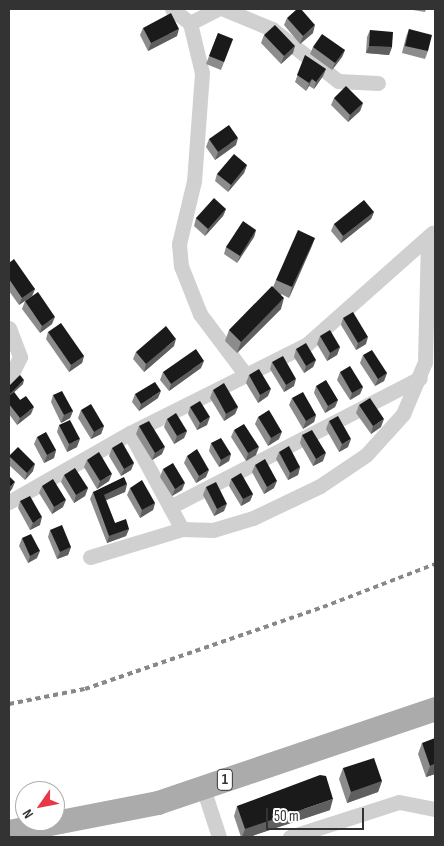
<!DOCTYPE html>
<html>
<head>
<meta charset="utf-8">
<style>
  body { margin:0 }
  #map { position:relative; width:444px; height:846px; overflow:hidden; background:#fff; font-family:"Sofia Sans Condensed",sans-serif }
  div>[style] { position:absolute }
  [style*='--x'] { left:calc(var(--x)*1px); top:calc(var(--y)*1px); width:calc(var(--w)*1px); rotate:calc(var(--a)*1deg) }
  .minor>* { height:15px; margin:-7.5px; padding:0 7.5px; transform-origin:7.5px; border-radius:7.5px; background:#d0d0d0 }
  .primary>* { height:24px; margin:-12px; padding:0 12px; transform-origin:12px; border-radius:12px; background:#ababab }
  .rail>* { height:4px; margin-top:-2px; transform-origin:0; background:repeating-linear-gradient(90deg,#888 0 5px,transparent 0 9px) }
  .wall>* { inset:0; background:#8c8c8c }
  .shaded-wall>* { inset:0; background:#5f5f5f }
  .building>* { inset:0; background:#1a1a1a }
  span { translate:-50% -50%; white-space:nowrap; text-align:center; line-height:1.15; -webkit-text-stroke:5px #fff; paint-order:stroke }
  .shield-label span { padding:1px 4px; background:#fff; border:1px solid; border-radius:4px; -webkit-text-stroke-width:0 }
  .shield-label { font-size:16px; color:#333; font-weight:700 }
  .frame { position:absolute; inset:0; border:10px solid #333; pointer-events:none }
  .north { position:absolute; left:15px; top:781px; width:50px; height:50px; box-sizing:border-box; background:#fff; border:1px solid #adadad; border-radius:50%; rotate:237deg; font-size:14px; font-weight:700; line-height:20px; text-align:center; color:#333 }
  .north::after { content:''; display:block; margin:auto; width:18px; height:22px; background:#e63946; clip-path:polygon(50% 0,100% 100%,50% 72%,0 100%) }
  .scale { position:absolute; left:266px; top:808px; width:98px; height:22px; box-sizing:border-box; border:2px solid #333; border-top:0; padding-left:6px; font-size:15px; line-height:18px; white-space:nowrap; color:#333; -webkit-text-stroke:4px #fff; paint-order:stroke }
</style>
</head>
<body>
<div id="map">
  <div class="minor">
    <div style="--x:172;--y:9;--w:23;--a:38"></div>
    <div style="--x:190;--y:23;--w:51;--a:76.5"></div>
    <div style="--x:202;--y:73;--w:108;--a:94.2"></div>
    <div style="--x:194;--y:181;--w:65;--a:103.4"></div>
    <div style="--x:179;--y:244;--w:22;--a:85"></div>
    <div style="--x:181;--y:266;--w:52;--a:68.4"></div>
    <div style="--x:200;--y:314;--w:76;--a:53"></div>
    <div style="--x:224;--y:9;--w:52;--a:22.6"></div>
    <div style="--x:272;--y:29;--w:84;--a:38.2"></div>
    <div style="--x:338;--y:81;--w:40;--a:2.9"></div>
    <div style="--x:190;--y:23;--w:30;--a:-27"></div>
    <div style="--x:9;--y:328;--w:31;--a:69"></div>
    <div style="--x:20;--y:357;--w:25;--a:116"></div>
    <div style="--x:130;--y:433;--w:109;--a:61.6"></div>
    <div style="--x:9;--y:502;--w:139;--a:-29.7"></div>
    <div style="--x:130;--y:433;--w:197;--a:-26.6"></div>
    <div style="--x:306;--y:345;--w:169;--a:-41.6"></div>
    <div style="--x:170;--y:507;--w:281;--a:-27.3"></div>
    <div style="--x:90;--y:557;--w:96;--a:-16.9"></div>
    <div style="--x:182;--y:529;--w:31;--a:2"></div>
    <div style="--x:213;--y:530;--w:42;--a:-16.7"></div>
    <div style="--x:253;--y:518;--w:74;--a:-25.5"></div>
    <div style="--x:320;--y:486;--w:55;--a:-34"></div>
    <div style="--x:366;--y:455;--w:55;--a:-47.9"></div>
    <div style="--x:403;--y:414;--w:56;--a:-67.1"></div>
    <div style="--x:425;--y:362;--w:125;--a:-88.6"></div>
    <div style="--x:203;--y:788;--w:52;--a:71.9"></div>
    <div style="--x:290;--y:837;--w:114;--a:-17.8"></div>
    <div style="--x:399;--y:802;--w:37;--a:11"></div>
  </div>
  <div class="primary">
    <div style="--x:9;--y:832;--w:152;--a:-11"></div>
    <div style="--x:158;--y:803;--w:293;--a:-18.7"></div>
  </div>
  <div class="rail">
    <div style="--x:9;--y:704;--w:77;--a:-11.2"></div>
    <div style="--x:85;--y:689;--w:252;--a:-19"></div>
    <div style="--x:323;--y:607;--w:120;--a:-21"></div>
  </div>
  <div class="wall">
    <div style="clip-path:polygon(407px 9px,426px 9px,425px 12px)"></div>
    <div style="clip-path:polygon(287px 18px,313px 33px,300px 44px,284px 25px)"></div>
    <div style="clip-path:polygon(143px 28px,177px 36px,148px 51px,140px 35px)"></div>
    <div style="clip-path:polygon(409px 29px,428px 51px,425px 59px,402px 53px,406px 37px)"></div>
    <div style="clip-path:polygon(370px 30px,392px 47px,389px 55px,366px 53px,367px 37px)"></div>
    <div style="clip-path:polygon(218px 33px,233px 39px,221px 70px,206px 64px)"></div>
    <div style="clip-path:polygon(264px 35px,293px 53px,281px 64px,261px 43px)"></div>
    <div style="clip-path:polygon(313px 47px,345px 50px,342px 57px,332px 70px,310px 54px)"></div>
    <div style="clip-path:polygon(305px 55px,326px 69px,323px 76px,314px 89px,309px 86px,306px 91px,295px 82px)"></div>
    <div style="clip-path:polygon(334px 98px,363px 103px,360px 111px,348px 122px,331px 105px)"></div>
    <div style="clip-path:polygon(209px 139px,236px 145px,215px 160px,206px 147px)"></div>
    <div style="clip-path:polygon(247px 165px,244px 173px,228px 192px,215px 181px,217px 174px)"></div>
    <div style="clip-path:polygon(226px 209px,223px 216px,205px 236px,194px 226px,196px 218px)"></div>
    <div style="clip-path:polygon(374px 212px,371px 219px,341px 243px,331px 231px,334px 224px)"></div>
    <div style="clip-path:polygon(256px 230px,254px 237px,237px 263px,224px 254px,226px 247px)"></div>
    <div style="clip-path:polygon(315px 238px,311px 248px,289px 298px,281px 294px,281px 309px,237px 353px,225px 341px,229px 330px,273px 287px,276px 280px)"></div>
    <div style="clip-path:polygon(9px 263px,35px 289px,32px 296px,19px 305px,9px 291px)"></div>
    <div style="clip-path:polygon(25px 301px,52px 324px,40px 333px,22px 309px)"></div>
    <div style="clip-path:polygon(343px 318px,366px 344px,356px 350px,341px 325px)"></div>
    <div style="clip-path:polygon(48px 332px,84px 356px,82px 363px,69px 372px,46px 339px)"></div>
    <div style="clip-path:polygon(320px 336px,340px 347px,337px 355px,327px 361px,317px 344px)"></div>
    <div style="clip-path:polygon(174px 346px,144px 372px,133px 359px,136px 352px)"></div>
    <div style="clip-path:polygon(296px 349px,316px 360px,313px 367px,304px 373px,294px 357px)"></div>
    <div style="clip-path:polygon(363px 355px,387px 373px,384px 381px,375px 386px,360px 363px)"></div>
    <div style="clip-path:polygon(272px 362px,294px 386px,284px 392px,270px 369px)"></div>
    <div style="clip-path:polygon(201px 368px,169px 391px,160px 380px,163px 372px)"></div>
    <div style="clip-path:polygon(340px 372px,363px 387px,360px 394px,350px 400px,337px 380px)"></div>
    <div style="clip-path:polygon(249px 375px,268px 396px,258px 403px,246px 383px)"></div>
    <div style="clip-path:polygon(23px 384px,14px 392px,31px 414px,17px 425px,9px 414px,9px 386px)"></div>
    <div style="clip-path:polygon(316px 386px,338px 400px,335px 407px,325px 413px,314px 393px)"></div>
    <div style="clip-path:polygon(213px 390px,238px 407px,235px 414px,224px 421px,210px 398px)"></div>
    <div style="clip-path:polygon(135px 394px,158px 398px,139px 411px,132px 402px)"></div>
    <div style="clip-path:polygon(53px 395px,73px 411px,70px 418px,61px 423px,51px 402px)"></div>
    <div style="clip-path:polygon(292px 398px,316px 415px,314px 422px,303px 429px,289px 405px)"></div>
    <div style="clip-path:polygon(359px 405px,381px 427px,371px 434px,356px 413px)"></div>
    <div style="clip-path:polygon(190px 407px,207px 425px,197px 430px,188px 414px)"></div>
    <div style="clip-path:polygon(81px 410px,104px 426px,101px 434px,91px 439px,78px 418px)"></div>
    <div style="clip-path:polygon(258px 417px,279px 439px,268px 446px,255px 424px)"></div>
    <div style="clip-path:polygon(167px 419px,187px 431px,184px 438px,174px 444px,164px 427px)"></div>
    <div style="clip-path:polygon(329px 421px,348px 447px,339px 452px,326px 429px)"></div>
    <div style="clip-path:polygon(59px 425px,77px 447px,67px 452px,57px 432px)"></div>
    <div style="clip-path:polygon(139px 426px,162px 454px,152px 460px,136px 434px)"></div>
    <div style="clip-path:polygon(234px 430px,256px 455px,246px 461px,231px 437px)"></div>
    <div style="clip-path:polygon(302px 435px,323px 461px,313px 466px,300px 443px)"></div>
    <div style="clip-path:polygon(37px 437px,56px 450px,54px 458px,44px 463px,34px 444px)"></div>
    <div style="clip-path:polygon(211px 443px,231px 454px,229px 461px,219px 467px,209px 451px)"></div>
    <div style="clip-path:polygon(112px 448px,134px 463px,131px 470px,121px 476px,109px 456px)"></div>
    <div style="clip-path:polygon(279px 452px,300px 467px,298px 475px,288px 480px,276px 459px)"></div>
    <div style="clip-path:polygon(9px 456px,33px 471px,25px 480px,9px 465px)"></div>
    <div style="clip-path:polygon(187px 456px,206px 477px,196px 483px,184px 463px)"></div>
    <div style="clip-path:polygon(87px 460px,109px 481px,97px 489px,84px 467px)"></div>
    <div style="clip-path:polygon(255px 465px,274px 488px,264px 494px,252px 472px)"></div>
    <div style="clip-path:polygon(163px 469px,182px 490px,172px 496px,160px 477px)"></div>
    <div style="clip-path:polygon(64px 475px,88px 488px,85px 496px,74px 503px,61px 482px)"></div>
    <div style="clip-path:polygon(231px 479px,253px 494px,250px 501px,241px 506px,229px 486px)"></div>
    <div style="clip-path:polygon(127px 484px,125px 492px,106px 500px,115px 523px,129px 529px,126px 536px,107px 543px,90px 499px,93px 492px)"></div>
    <div style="clip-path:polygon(42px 486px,63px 507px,52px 514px,39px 493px)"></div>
    <div style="clip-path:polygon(206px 487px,224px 511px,214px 516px,203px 495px)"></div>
    <div style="clip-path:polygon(130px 488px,155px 503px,153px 510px,140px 518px,127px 495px)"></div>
    <div style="clip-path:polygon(20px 501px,40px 525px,30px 530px,18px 508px)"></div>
    <div style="clip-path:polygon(50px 530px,71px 547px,68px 555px,57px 559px,48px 537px)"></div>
    <div style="clip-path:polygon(22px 538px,37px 558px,28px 563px,19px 546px)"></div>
    <div style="clip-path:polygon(422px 743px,435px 774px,426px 777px,418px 754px)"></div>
    <div style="clip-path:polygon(343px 768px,382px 781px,378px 792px,347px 803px,339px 779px)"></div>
    <div style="clip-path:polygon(237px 806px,330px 810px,249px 837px,241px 837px,234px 816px)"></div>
  </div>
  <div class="shaded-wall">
    <div style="clip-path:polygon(315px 25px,313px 33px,300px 44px,303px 36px)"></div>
    <div style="clip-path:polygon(179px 29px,177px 36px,148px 51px,151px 43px)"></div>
    <div style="clip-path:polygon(295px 46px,293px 53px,281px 64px,284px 56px)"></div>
    <div style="clip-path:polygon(369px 46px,392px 47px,389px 55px,366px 53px)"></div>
    <div style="clip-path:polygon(345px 50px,342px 57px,332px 70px,335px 63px)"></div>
    <div style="clip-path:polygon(326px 69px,323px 76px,314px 89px,316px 82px)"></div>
    <div style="clip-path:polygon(312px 79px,309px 86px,306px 91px,309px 83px)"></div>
    <div style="clip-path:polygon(363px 103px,360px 111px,348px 122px,350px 115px)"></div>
    <div style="clip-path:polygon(238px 138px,236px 145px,215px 160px,218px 152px)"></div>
    <div style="clip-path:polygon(247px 165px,244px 173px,228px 192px,231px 185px)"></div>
    <div style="clip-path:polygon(226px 209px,223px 216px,205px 236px,208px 229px)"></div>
    <div style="clip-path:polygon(374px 212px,371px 219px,341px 243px,343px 236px)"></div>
    <div style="clip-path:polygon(256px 230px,254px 237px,237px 263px,240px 256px)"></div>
    <div style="clip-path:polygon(315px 238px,311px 248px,289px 298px,292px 287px)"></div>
    <div style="clip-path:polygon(35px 289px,32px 296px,19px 305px,22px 298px)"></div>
    <div style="clip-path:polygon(284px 298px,281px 309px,237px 353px,241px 342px)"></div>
    <div style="clip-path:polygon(55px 317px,52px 324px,40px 333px,42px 326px)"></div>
    <div style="clip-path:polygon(368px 337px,366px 344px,356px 350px,358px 343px)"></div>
    <div style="clip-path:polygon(176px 339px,174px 346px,144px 372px,146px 364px)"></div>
    <div style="clip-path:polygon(340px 347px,337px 355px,327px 361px,330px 353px)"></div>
    <div style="clip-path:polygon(84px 356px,82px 363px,69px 372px,71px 365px)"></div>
    <div style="clip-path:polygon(316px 360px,313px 367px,304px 373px,306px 366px)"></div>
    <div style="clip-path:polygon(204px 361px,201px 368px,169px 391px,171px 384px)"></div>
    <div style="clip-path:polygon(387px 373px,384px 381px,375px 386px,378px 379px)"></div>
    <div style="clip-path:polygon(296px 379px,294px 386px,284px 392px,286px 385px)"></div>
    <div style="clip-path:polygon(24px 380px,23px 384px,9px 397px,9px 395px)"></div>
    <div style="clip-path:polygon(363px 387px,360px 394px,350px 400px,352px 393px)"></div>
    <div style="clip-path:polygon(271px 389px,268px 396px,258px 403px,260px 395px)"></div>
    <div style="clip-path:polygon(161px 391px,158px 398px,139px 411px,141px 404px)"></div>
    <div style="clip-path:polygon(338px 400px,335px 407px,325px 413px,328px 406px)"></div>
    <div style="clip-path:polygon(34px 407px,31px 414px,17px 425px,20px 418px)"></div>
    <div style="clip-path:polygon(238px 407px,235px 414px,224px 421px,226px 414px)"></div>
    <div style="clip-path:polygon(73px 411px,70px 418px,61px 423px,64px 415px)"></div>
    <div style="clip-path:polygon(316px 415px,314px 422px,303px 429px,306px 421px)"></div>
    <div style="clip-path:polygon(210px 417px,207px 425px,197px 430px,200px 423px)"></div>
    <div style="clip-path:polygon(384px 419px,381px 427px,371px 434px,373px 426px)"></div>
    <div style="clip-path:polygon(104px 426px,101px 434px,91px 439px,94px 432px)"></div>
    <div style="clip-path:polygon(187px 431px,184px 438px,174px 444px,177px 436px)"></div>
    <div style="clip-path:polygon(282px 432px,279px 439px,268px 446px,271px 438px)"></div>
    <div style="clip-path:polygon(80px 439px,77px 447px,67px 452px,69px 444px)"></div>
    <div style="clip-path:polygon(351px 439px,348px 447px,339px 452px,342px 444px)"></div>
    <div style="clip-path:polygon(165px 447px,162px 454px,152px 460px,155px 453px)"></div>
    <div style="clip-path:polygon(259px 447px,256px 455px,246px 461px,248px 453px)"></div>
    <div style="clip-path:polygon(56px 450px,54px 458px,44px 463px,47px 455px)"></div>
    <div style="clip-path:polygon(326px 453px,323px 461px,313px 466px,316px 459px)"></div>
    <div style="clip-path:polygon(231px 454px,229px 461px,219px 467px,221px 460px)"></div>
    <div style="clip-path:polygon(134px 463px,131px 470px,121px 476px,124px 469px)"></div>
    <div style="clip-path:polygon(35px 464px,33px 471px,25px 480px,27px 473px)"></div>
    <div style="clip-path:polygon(300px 467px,298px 475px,288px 480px,290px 473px)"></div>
    <div style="clip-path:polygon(209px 470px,206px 477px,196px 483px,199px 476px)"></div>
    <div style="clip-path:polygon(112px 474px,109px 481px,97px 489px,100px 481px)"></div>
    <div style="clip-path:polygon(277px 481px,274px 488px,264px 494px,267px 487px)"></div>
    <div style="clip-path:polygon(15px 482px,12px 489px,9px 493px,9px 488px)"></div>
    <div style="clip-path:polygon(185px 483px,182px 490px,172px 496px,175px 489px)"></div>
    <div style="clip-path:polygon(127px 484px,125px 492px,102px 502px,104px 495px)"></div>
    <div style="clip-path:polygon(88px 488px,85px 496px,74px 503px,76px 495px)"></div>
    <div style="clip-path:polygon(253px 494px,250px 501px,241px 506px,243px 499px)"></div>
    <div style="clip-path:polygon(66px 500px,63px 507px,52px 514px,54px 507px)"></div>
    <div style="clip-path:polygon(155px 503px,153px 510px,140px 518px,142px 510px)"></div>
    <div style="clip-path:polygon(227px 504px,224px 511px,214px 516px,217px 509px)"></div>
    <div style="clip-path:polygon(42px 517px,40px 525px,30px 530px,33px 523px)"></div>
    <div style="clip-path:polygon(129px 529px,126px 536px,107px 543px,109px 536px)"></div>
    <div style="clip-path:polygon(71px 547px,68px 555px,57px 559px,60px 552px)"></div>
    <div style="clip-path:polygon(40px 551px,37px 558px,28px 563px,30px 556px)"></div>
    <div style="clip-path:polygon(435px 764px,435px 774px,426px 777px,430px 766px)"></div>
    <div style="clip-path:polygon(382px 781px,378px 792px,347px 803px,351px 792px)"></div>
    <div style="clip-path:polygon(333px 799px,330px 810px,249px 837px,242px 837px,245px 829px)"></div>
  </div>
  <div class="building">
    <div style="clip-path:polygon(297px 9px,301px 9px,315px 25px,303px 36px,287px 18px)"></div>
    <div style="clip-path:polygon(171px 13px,179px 29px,151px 43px,143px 28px)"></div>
    <div style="clip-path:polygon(275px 25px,295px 46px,284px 56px,264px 35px)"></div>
    <div style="clip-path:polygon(409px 29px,432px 35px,428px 51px,405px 46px)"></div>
    <div style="clip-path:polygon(370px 30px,393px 32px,392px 47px,369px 46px)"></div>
    <div style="clip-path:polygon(218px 33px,233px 39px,224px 62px,209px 56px)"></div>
    <div style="clip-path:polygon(322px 34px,345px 50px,335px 63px,313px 47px)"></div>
    <div style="clip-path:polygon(305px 55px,326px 69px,316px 82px,312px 79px,309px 83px,297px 75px)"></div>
    <div style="clip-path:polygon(346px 86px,363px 103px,350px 115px,334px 98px)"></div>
    <div style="clip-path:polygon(229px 125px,238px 138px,218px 152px,209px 139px)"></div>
    <div style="clip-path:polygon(234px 154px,247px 165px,231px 185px,217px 174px)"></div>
    <div style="clip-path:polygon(214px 198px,226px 209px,208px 229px,196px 218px)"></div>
    <div style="clip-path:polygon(364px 200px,374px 212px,343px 236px,334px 224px)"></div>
    <div style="clip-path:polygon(243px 221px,256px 230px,240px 256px,226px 247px)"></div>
    <div style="clip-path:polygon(298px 230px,315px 238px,292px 287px,276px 280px)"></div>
    <div style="clip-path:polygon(14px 259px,35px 289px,22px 298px,9px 279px,9px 263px)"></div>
    <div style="clip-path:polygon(272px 286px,284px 298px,241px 342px,229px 330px)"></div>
    <div style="clip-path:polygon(38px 292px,55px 317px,42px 326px,25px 301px)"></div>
    <div style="clip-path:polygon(353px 312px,368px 337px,358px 343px,343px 318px)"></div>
    <div style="clip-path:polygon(61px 323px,84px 356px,71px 365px,48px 332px)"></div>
    <div style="clip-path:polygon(166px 326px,176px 339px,146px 364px,136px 352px)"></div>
    <div style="clip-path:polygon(330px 330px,340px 347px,330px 353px,320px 336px)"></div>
    <div style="clip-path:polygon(306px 343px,316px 360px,306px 366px,296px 349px)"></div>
    <div style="clip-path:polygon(196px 349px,204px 361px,171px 384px,163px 372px)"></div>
    <div style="clip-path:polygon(372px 350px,387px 373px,378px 379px,363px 355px)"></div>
    <div style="clip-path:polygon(283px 356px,296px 379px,286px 385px,272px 362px)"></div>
    <div style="clip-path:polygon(350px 366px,363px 387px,352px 393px,340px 372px)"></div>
    <div style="clip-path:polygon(259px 369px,271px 389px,260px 395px,249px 375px)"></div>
    <div style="clip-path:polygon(20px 375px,24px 380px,9px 395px,9px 386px)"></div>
    <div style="clip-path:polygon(326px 380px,338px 400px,328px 406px,316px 386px)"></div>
    <div style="clip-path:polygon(155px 382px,161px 391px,141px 404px,135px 394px)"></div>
    <div style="clip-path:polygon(224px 383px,238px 407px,226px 414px,213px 390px)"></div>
    <div style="clip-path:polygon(62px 391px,73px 411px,64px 415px,53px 395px)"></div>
    <div style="clip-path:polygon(14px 392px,20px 400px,26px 396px,34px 407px,20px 418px,9px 404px,9px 396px)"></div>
    <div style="clip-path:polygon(303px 392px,316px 415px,306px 421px,292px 398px)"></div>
    <div style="clip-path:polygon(370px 398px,384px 419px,373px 426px,359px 405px)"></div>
    <div style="clip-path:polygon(200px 401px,210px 417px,200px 423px,190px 407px)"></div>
    <div style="clip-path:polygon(91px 404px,104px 426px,94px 432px,81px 410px)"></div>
    <div style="clip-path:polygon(269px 410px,282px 432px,271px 438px,258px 417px)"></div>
    <div style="clip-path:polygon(176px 413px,187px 431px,177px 436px,167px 419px)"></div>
    <div style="clip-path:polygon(338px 416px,351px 439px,342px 444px,329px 421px)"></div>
    <div style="clip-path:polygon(70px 420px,80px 439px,69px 444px,59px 425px)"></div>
    <div style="clip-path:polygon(149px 421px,165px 447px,155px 453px,139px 426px)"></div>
    <div style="clip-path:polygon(244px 424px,259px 447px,248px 453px,234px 430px)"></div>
    <div style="clip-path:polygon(312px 430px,326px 453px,316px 459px,302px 435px)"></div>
    <div style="clip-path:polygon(46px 432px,56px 450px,47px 455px,37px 437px)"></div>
    <div style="clip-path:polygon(221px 438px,231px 454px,221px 460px,211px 443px)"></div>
    <div style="clip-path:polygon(122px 442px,134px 463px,124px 469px,112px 448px)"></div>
    <div style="clip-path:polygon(289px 446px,300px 467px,290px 473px,279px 452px)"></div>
    <div style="clip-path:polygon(18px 447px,35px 464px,27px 473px,9px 456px)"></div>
    <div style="clip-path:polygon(197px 449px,209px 470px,199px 476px,187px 456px)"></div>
    <div style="clip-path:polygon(99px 452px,112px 474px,100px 481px,87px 460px)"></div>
    <div style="clip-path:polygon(265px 459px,277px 481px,267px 487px,255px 465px)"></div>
    <div style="clip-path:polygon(173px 463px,185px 483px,175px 489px,163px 469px)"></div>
    <div style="clip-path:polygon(75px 468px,88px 488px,76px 495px,64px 475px)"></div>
    <div style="clip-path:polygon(241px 473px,253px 494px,243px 499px,231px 479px)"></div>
    <div style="clip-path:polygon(9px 476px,15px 482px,9px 488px)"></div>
    <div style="clip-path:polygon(124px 477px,127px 484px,104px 495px,115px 523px,126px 519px,129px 529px,109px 536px,93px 492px)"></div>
    <div style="clip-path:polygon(53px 479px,66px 500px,54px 507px,42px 486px)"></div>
    <div style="clip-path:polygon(142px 480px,155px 503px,142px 510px,130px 488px)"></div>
    <div style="clip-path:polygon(216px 482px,227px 504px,217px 509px,206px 487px)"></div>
    <div style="clip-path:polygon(30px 496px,42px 517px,33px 523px,20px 501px)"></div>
    <div style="clip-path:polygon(62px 525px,71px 547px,60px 552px,50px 530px)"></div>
    <div style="clip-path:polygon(31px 534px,40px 551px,30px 556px,22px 538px)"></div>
    <div style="clip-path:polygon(435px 738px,435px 764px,430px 766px,422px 743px)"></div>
    <div style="clip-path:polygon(374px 758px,382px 781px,351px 792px,343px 768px)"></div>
    <div style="clip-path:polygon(320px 775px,326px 776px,333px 799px,245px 829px,237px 806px)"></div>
  </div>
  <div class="shield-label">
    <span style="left:225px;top:780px">1</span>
  </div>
  <div class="frame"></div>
  <div class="north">N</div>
  <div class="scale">50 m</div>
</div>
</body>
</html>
